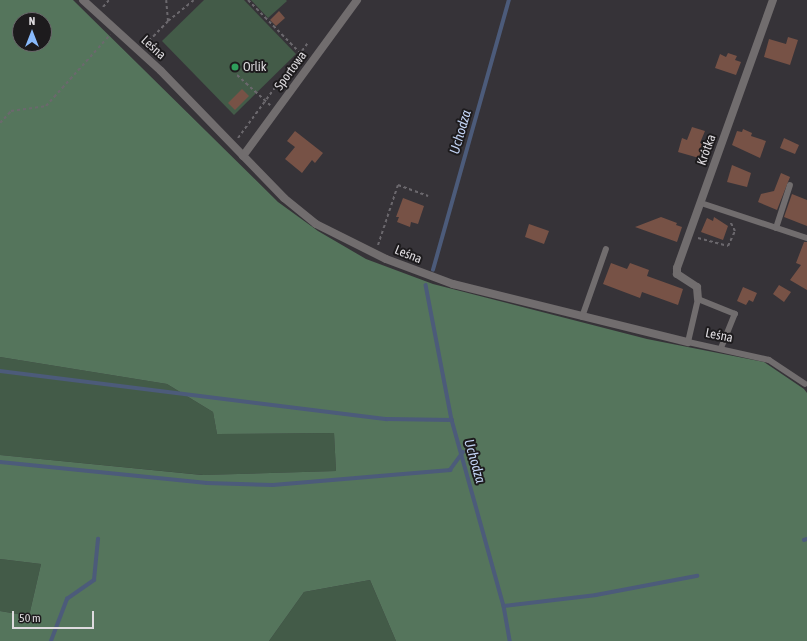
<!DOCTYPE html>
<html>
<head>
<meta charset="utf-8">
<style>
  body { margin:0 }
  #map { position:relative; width:807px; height:641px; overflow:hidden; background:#363338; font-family:"Asap Condensed",sans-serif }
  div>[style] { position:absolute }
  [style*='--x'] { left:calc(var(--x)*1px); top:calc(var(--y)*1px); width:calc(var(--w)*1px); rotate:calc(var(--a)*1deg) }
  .green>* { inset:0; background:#435b48 }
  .forest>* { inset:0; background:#55755c }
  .stream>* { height:3.5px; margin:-1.75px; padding:0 1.75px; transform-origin:1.75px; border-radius:1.75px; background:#4c5b7a }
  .building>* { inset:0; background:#775246 }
  .path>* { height:2px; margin-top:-1px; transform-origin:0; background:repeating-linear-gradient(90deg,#6b686d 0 3px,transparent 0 6px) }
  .lane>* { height:6px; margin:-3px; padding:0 3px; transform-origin:3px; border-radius:3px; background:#716d6e }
  .street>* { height:8px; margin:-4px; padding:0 4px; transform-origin:4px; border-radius:4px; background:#716d6e }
  .dots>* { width:11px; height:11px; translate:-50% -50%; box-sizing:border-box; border:2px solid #1d1b1d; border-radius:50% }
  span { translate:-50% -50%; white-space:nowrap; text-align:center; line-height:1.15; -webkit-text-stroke:4px #1d1b1d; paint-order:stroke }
  .street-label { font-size:13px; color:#dedbdf }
  .poi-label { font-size:13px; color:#dedbdf }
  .left { translate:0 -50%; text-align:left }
  .water-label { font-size:14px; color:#c2d3f4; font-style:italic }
  .north { position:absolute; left:12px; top:12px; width:40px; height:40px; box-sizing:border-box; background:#1d1b1d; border:1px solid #6a686b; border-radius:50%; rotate:0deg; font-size:11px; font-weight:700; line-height:16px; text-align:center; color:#dedbdf }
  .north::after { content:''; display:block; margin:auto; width:14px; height:18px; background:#89bafc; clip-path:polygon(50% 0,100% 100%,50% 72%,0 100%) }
  .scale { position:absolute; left:12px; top:611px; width:82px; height:18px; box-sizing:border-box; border:2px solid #dedbdf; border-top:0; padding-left:5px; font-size:12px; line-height:14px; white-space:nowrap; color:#dedbdf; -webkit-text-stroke:3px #1d1b1d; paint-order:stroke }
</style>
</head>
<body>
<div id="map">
  <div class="green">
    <div style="clip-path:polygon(204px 0,244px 0,296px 54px,234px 115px,162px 41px)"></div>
    <div style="clip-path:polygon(251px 0,286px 0,287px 1px,268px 18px)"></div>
    <div style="clip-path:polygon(0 357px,167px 384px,213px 412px,217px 434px,334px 433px,336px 471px,203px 475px,0 455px)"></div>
    <div style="clip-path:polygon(0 559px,41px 564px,29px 616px,0 611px)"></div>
    <div style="clip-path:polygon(370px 580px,396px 641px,269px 641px,304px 592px)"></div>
  </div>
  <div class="forest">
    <div style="clip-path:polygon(evenodd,0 0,73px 0,278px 202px,318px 231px,366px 259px,433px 284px,647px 339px,764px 362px,804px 389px,807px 393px,807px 641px,396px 641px,370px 580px,304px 592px,269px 641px,0 641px,0 611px,29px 616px,41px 564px,0 559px,0 455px,202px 475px,336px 471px,334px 433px,217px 434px,213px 412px,167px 384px,0 357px,0 0,20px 20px,44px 20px,44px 44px,20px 44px,20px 20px)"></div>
  </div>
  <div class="stream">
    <div style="--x:433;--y:270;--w:280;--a:-74.3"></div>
    <div style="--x:426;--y:285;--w:137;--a:79.1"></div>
    <div style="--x:452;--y:420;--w:193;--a:74.4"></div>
    <div style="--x:504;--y:606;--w:36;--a:80"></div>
    <div style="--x:0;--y:371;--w:390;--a:7.1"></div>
    <div style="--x:387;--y:419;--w:65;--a:0.9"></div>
    <div style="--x:0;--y:462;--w:208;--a:5.8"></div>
    <div style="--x:207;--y:483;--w:66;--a:1.7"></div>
    <div style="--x:273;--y:485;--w:178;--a:-4.8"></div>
    <div style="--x:450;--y:470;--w:22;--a:-54"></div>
    <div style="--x:804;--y:540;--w:3;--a:-18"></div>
    <div style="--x:504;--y:606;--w:93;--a:-6.8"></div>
    <div style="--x:596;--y:595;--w:103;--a:-10.7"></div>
    <div style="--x:51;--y:641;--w:45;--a:-69.1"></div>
    <div style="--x:67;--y:599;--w:33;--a:-35"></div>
    <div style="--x:94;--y:580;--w:41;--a:-84.4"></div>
  </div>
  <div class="building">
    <div style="clip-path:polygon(279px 11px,285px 18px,276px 26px,270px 20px)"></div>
    <div style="clip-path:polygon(788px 37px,798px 40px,790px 65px,764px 57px,769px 39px,786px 44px)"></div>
    <div style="clip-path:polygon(728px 53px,737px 56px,735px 60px,741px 62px,736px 75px,715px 68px,720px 54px,726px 57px)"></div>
    <div style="clip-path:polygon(242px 89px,249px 96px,235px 110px,228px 103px)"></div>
    <div style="clip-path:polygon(692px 127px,705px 131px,700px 143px,710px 146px,706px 160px,678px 152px,682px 138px,687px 140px)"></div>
    <div style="clip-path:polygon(743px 129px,752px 133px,751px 136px,766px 141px,760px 158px,732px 145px,737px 131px,742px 132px)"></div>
    <div style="clip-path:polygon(295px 131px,323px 153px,315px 163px,312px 160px,302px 173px,285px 159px,295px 147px,287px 141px)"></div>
    <div style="clip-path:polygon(784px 138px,799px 145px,795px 154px,780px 148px)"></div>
    <div style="clip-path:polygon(732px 165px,751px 173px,747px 187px,727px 182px)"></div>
    <div style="clip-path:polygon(781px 173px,790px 177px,777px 210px,758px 202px,761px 194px,774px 191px)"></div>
    <div style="clip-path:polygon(792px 194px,807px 200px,807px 226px,784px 217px)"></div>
    <div style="clip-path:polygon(403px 198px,424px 206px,418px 224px,411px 222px,410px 227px,397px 222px,399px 217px,396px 217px)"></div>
    <div style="clip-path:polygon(661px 217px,677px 223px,676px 225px,682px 227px,677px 242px,635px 227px)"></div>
    <div style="clip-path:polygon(714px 217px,728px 226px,723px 240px,701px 232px,707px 218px,713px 221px)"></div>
    <div style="clip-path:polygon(529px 224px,549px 231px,544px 244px,525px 237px)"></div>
    <div style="clip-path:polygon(804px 242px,807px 242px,807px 290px,790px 280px,801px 265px,796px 263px)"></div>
    <div style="clip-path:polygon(611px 263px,627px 269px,630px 263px,649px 270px,647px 276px,683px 289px,678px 305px,642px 292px,640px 298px,603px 284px)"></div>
    <div style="clip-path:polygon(779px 285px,791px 292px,784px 302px,773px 294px)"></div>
    <div style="clip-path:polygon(743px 287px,757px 293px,753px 302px,749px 300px,746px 305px,737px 301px)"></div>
  </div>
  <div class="path">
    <div style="--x:248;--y:0;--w:74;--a:45.5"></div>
    <div style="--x:103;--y:7;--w:9;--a:-49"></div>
    <div style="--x:168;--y:21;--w:33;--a:-39"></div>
    <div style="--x:145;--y:45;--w:33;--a:-46"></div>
    <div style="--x:168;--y:21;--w:21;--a:-95"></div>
    <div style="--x:237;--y:75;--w:45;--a:42.3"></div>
    <div style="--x:0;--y:123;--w:16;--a:-47"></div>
    <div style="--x:11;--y:111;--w:35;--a:-8"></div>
    <div style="--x:46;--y:106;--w:96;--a:-48"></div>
    <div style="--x:238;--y:138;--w:117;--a:-53.7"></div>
    <div style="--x:698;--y:238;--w:31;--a:15"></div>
    <div style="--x:728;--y:246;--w:17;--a:-65"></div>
    <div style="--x:735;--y:231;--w:11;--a:-117"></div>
    <div style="--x:378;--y:245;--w:63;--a:-71.6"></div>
    <div style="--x:398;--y:185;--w:32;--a:20"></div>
  </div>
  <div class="lane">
    <div style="--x:701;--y:203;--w:112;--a:18.3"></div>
    <div style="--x:776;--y:228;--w:45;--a:-72"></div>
    <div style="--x:582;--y:317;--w:72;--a:-70.6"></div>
    <div style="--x:721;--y:348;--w:37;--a:-68"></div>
    <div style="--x:735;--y:314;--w:40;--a:-158"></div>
    <div style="--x:698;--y:299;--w:44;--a:103.1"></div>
    <div style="--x:688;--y:342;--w:83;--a:12.5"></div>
    <div style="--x:769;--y:360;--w:43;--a:33.7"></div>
  </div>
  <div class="street">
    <div style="--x:83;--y:0;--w:105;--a:42.3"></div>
    <div style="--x:161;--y:71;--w:177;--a:45.9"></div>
    <div style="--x:284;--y:198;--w:41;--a:39.1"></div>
    <div style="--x:316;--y:224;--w:78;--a:26.6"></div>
    <div style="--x:386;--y:259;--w:72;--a:20.5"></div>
    <div style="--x:453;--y:284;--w:242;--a:13.9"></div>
    <div style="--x:243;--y:156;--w:193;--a:-53.8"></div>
    <div style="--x:698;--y:299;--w:12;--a:-95"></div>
    <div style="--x:697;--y:287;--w:24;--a:-147"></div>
    <div style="--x:677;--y:274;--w:6;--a:-90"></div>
    <div style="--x:677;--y:268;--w:285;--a:-70.3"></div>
  </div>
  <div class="dots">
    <div style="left:235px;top:67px;background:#2e9e5b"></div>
  </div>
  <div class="street-label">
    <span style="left:153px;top:48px;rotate:42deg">Leśna</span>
    <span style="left:291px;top:71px;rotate:-54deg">Sportowa</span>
    <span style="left:707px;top:150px;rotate:-70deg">Krótka</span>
    <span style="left:408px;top:255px;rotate:22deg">Leśna</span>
    <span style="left:719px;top:336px;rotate:11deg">Leśna</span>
  </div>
  <div class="poi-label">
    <span class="left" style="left:243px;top:67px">Orlik</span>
  </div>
  <div class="water-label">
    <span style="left:460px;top:132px;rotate:-74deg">Uchodza</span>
    <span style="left:475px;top:461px;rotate:74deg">Uchodza</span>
  </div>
  <div class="north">N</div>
  <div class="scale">50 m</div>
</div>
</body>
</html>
